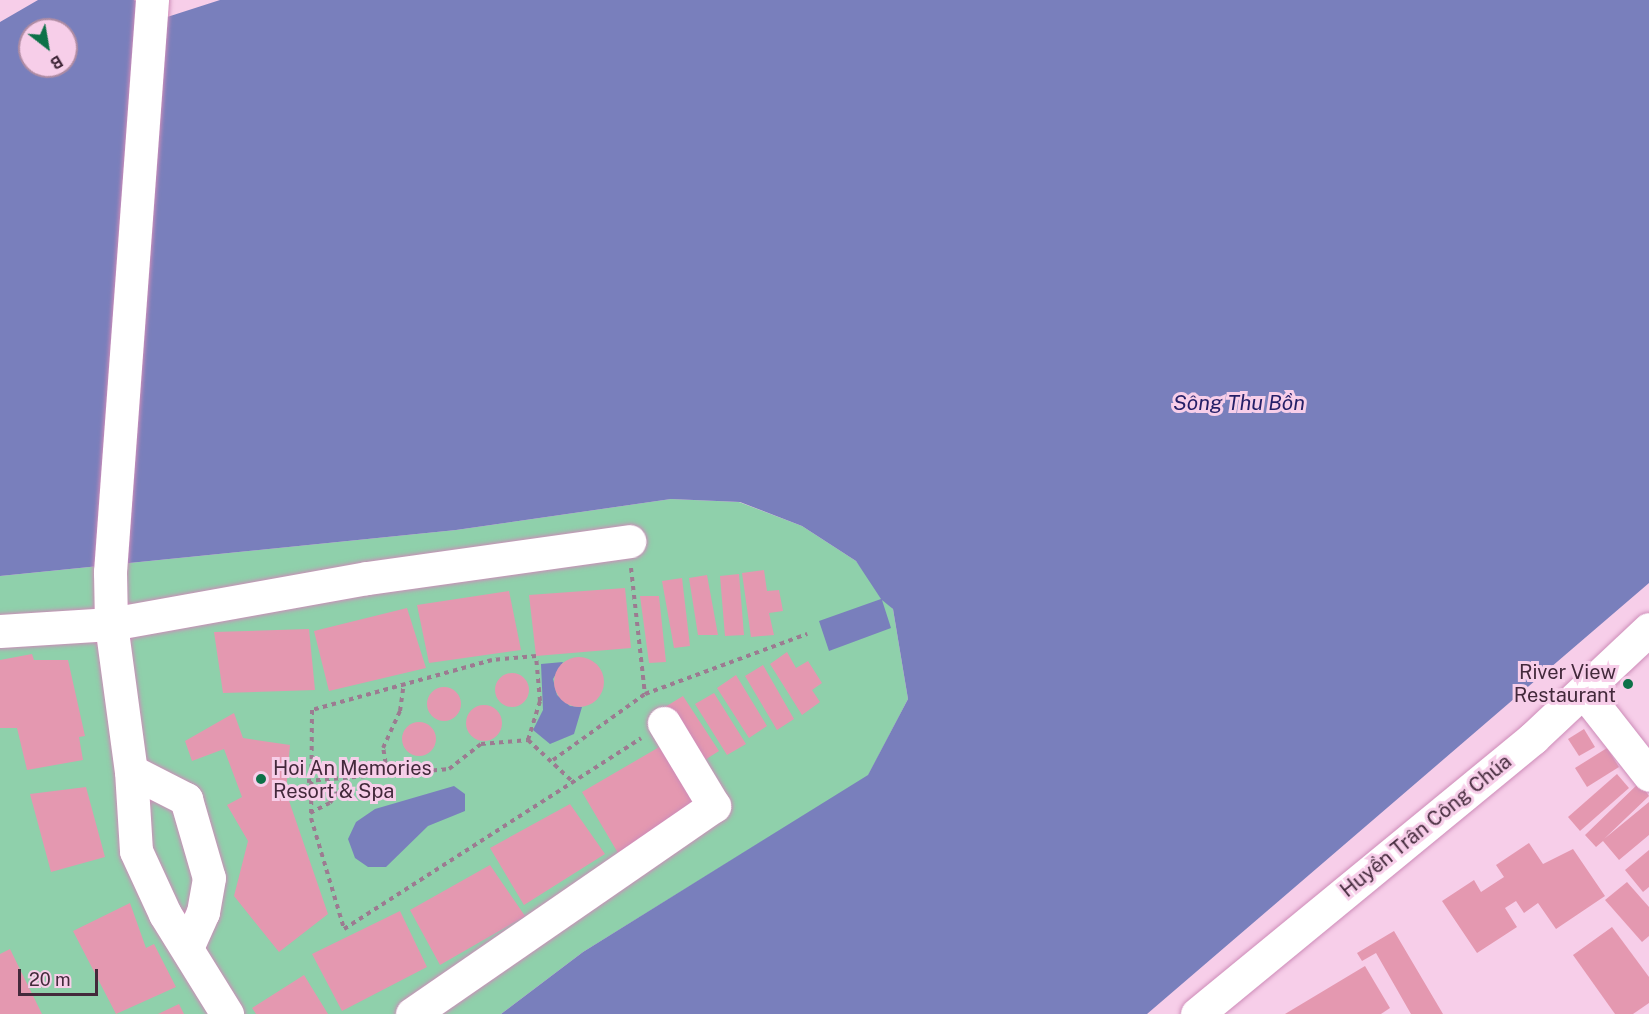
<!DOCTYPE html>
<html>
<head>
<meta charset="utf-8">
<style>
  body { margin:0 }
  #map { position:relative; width:1649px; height:1014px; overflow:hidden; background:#f7cee9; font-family:"Public Sans",sans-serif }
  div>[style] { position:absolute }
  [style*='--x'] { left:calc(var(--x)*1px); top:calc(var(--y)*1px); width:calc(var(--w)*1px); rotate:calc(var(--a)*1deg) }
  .green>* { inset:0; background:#8fd0ab }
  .water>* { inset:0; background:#797fbc }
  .building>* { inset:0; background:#e498b0 }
  .round { border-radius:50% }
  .path>* { height:4px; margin-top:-2px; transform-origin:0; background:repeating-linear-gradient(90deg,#9c7b91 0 4.5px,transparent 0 9px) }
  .roads { filter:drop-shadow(0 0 2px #cd8cb8) drop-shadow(0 0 2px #cd8cb8) }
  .minor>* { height:33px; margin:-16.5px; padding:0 16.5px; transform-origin:16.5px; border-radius:16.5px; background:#fff }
  .dots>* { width:16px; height:16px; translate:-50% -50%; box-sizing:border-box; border:3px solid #f7cee9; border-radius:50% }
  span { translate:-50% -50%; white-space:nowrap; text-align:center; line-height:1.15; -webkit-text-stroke:6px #f7cee9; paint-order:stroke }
  .poi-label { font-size:20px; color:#43293b }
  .right { translate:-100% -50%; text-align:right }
  .left { translate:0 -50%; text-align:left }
  .street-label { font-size:20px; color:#43293b }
  .water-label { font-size:21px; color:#241f67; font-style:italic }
  .north { position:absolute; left:18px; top:18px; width:60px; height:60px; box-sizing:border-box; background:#f7cee9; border:2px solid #af8ca3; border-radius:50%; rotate:149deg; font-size:16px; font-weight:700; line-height:24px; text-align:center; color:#43293b }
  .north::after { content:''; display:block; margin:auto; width:21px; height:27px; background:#0d7148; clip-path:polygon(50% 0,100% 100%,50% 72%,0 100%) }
  .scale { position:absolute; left:18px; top:969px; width:80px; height:27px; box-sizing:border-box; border:3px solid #43293b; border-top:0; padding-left:8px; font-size:18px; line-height:21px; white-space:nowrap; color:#43293b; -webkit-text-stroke:4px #f7cee9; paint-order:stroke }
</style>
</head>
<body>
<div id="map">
  <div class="green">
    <div style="clip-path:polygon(671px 499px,739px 502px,802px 526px,856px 561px,893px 609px,908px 699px,868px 776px,583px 952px,501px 1014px,0 1014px,0 576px,456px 530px)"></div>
  </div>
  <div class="water">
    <div style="clip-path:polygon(evenodd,38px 0,134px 0,161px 19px,220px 0,1649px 0,1649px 583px,1147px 1014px,501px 1014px,583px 952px,868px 775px,908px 699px,893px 609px,882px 600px,891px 628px,829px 651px,819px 621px,881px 599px,856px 561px,802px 526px,740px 502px,671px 499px,456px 530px,0 576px,0 22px,38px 0,30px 30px,66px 30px,66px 66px,30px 66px,30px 30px)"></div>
    <div style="clip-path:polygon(563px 662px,553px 679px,557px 695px,570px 706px,582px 707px,574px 734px,550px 744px,533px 730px,543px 710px,541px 664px)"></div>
    <div style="clip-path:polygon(454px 786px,465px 794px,465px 811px,428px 826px,386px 867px,368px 867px,355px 858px,348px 839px,356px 822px,375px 809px)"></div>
  </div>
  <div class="building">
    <div style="clip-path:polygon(764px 570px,767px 591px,779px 590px,783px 611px,769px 613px,774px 635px,751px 637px,742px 573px)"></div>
    <div style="clip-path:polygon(739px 574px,744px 635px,725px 636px,720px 576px)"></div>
    <div style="clip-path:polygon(707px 575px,718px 635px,698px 635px,689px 578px)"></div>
    <div style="clip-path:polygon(682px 578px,690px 646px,674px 648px,662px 581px)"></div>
    <div style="clip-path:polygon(625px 588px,631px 648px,536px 656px,529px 595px)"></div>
    <div style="clip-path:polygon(509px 591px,521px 650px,429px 663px,417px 605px)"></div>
    <div style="clip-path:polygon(640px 596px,659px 596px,666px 662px,649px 663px)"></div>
    <div style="clip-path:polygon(407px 608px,426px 668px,329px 691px,314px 631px)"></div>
    <div style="clip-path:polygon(309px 629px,315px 690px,223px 693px,214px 632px)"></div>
    <div style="clip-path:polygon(787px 652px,796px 668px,808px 661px,822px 683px,812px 690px,820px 702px,802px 715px,770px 664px)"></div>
    <div style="clip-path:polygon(32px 654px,34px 660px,68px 660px,85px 736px,79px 737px,83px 760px,27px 770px,17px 728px,0 728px,0 660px)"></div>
    <div class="round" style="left:554px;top:657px;width:50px;height:50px"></div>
    <div style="clip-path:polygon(763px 665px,794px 719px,777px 730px,745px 676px)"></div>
    <div class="round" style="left:495px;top:673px;width:34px;height:34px"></div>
    <div style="clip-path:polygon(736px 675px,767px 726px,749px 738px,717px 688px)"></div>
    <div class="round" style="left:427px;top:687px;width:34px;height:34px"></div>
    <div style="clip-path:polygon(714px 693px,746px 744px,727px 755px,695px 704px)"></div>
    <div style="clip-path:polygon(683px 696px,719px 751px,700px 763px,665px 707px)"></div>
    <div class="round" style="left:466px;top:705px;width:36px;height:36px"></div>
    <div style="clip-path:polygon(234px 713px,243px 738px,290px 745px,286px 792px,328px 914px,279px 952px,234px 896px,248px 841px,227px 805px,242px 797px,224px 749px,192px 761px,185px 741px)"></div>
    <div class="round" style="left:402px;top:722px;width:34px;height:34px"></div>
    <div style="clip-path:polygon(1584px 729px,1595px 747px,1579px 756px,1568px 739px)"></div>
    <div style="clip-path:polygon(661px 746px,697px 800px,618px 853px,582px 792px)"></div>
    <div style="clip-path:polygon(1607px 748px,1619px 767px,1587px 787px,1575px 768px)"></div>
    <div style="clip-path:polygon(1617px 774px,1629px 788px,1580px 831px,1568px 817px)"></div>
    <div style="clip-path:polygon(1640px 782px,1649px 796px,1604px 839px,1649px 802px,1649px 835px,1619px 860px,1603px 841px,1596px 847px,1585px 835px)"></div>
    <div style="clip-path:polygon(86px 787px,105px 857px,51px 872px,30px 794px)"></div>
    <div style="clip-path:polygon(570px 804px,605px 854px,524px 905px,490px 848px)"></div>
    <div style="clip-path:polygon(1529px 843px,1543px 864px,1573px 849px,1605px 896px,1556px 929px,1538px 903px,1524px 913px,1516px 901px,1505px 908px,1517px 927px,1477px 953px,1442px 901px,1474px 880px,1481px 892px,1504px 877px,1496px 865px)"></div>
    <div style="clip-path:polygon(1649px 850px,1649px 887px,1643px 892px,1625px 870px)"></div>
    <div style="clip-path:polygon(490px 865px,525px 916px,440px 965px,410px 910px)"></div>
    <div style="clip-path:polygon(1627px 882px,1649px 907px,1649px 936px,1642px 942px,1605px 900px)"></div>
    <div style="clip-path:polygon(130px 903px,146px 948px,154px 944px,176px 987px,116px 1014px,73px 931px)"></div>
    <div style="clip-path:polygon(400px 911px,427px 967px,342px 1011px,312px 954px)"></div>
    <div style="clip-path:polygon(1612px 927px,1649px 977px,1649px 1003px,1633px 1014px,1615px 1014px,1573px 955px)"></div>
    <div style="clip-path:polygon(1394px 931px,1443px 1014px,1411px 1014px,1376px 953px,1362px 961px,1357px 953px)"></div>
    <div style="clip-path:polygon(10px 949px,42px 1014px,0 1014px,0 954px)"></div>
    <div style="clip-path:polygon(1365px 966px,1390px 1008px,1381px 1014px,1285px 1014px)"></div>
    <div style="clip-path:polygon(304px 975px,328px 1014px,256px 1014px,252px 1008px)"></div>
    <div style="clip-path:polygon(179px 1004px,184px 1014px,158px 1014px)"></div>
  </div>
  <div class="path">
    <div style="--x:631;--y:568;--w:127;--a:83.7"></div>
    <div style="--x:528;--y:740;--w:41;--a:-72.9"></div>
    <div style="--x:540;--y:701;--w:45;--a:-95.1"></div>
    <div style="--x:536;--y:656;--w:44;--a:174.8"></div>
    <div style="--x:492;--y:660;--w:187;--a:164.5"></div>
    <div style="--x:312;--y:710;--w:108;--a:90.5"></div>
    <div style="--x:311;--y:818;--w:116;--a:73.4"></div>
    <div style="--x:344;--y:929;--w:353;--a:-32.7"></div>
    <div style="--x:553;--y:760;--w:113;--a:-35.7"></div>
    <div style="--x:645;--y:694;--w:173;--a:-20.3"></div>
    <div style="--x:387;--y:772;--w:24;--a:-99"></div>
    <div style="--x:383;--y:748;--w:41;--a:-65.3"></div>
    <div style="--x:400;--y:711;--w:28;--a:-82"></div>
    <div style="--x:307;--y:781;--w:143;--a:-4.8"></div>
    <div style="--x:449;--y:769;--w:41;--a:-38"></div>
    <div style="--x:481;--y:744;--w:47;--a:-4.9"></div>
    <div style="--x:528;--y:740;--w:60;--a:43"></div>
    <div style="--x:310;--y:813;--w:22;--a:-27"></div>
    <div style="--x:330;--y:803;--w:27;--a:-56"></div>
  </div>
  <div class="roads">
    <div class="minor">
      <div style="--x:152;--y:0;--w:574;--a:94.2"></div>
      <div style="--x:110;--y:572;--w:52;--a:88.9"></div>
      <div style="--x:111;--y:624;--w:148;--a:82.3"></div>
      <div style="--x:131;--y:771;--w:80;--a:86.4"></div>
      <div style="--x:136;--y:851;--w:69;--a:65.3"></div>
      <div style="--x:165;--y:914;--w:118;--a:58.2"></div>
      <div style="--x:0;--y:631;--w:111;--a:-3.6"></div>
      <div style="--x:111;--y:624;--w:260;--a:-10.2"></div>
      <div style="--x:367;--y:578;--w:265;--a:-8"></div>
      <div style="--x:1584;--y:692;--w:105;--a:51.9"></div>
      <div style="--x:131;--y:771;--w:62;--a:27"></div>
      <div style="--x:186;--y:799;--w:82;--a:73.8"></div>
      <div style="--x:209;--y:878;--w:35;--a:100"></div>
      <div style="--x:203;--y:912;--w:39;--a:114"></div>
      <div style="--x:412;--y:1014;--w:367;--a:-34.6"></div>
      <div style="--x:714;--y:806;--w:97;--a:-121.1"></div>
      <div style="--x:1197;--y:1014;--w:435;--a:-39.4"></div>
      <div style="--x:1533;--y:738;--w:159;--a:-43.2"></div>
    </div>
  </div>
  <div class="dots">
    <div style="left:1628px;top:684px;background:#0d7148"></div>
    <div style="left:261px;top:779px;background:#0d7148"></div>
  </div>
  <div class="poi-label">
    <span class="right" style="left:1616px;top:684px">River View<br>Restaurant</span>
    <span class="left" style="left:273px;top:780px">Hoi An Memories<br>Resort &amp; Spa</span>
  </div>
  <div class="street-label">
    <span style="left:1426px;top:826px;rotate:-39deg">Huyền Trân Công Chúa</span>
  </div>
  <div class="water-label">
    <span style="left:1239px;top:403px">Sông Thu Bồn</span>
  </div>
  <div class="north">B</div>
  <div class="scale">20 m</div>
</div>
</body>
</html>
